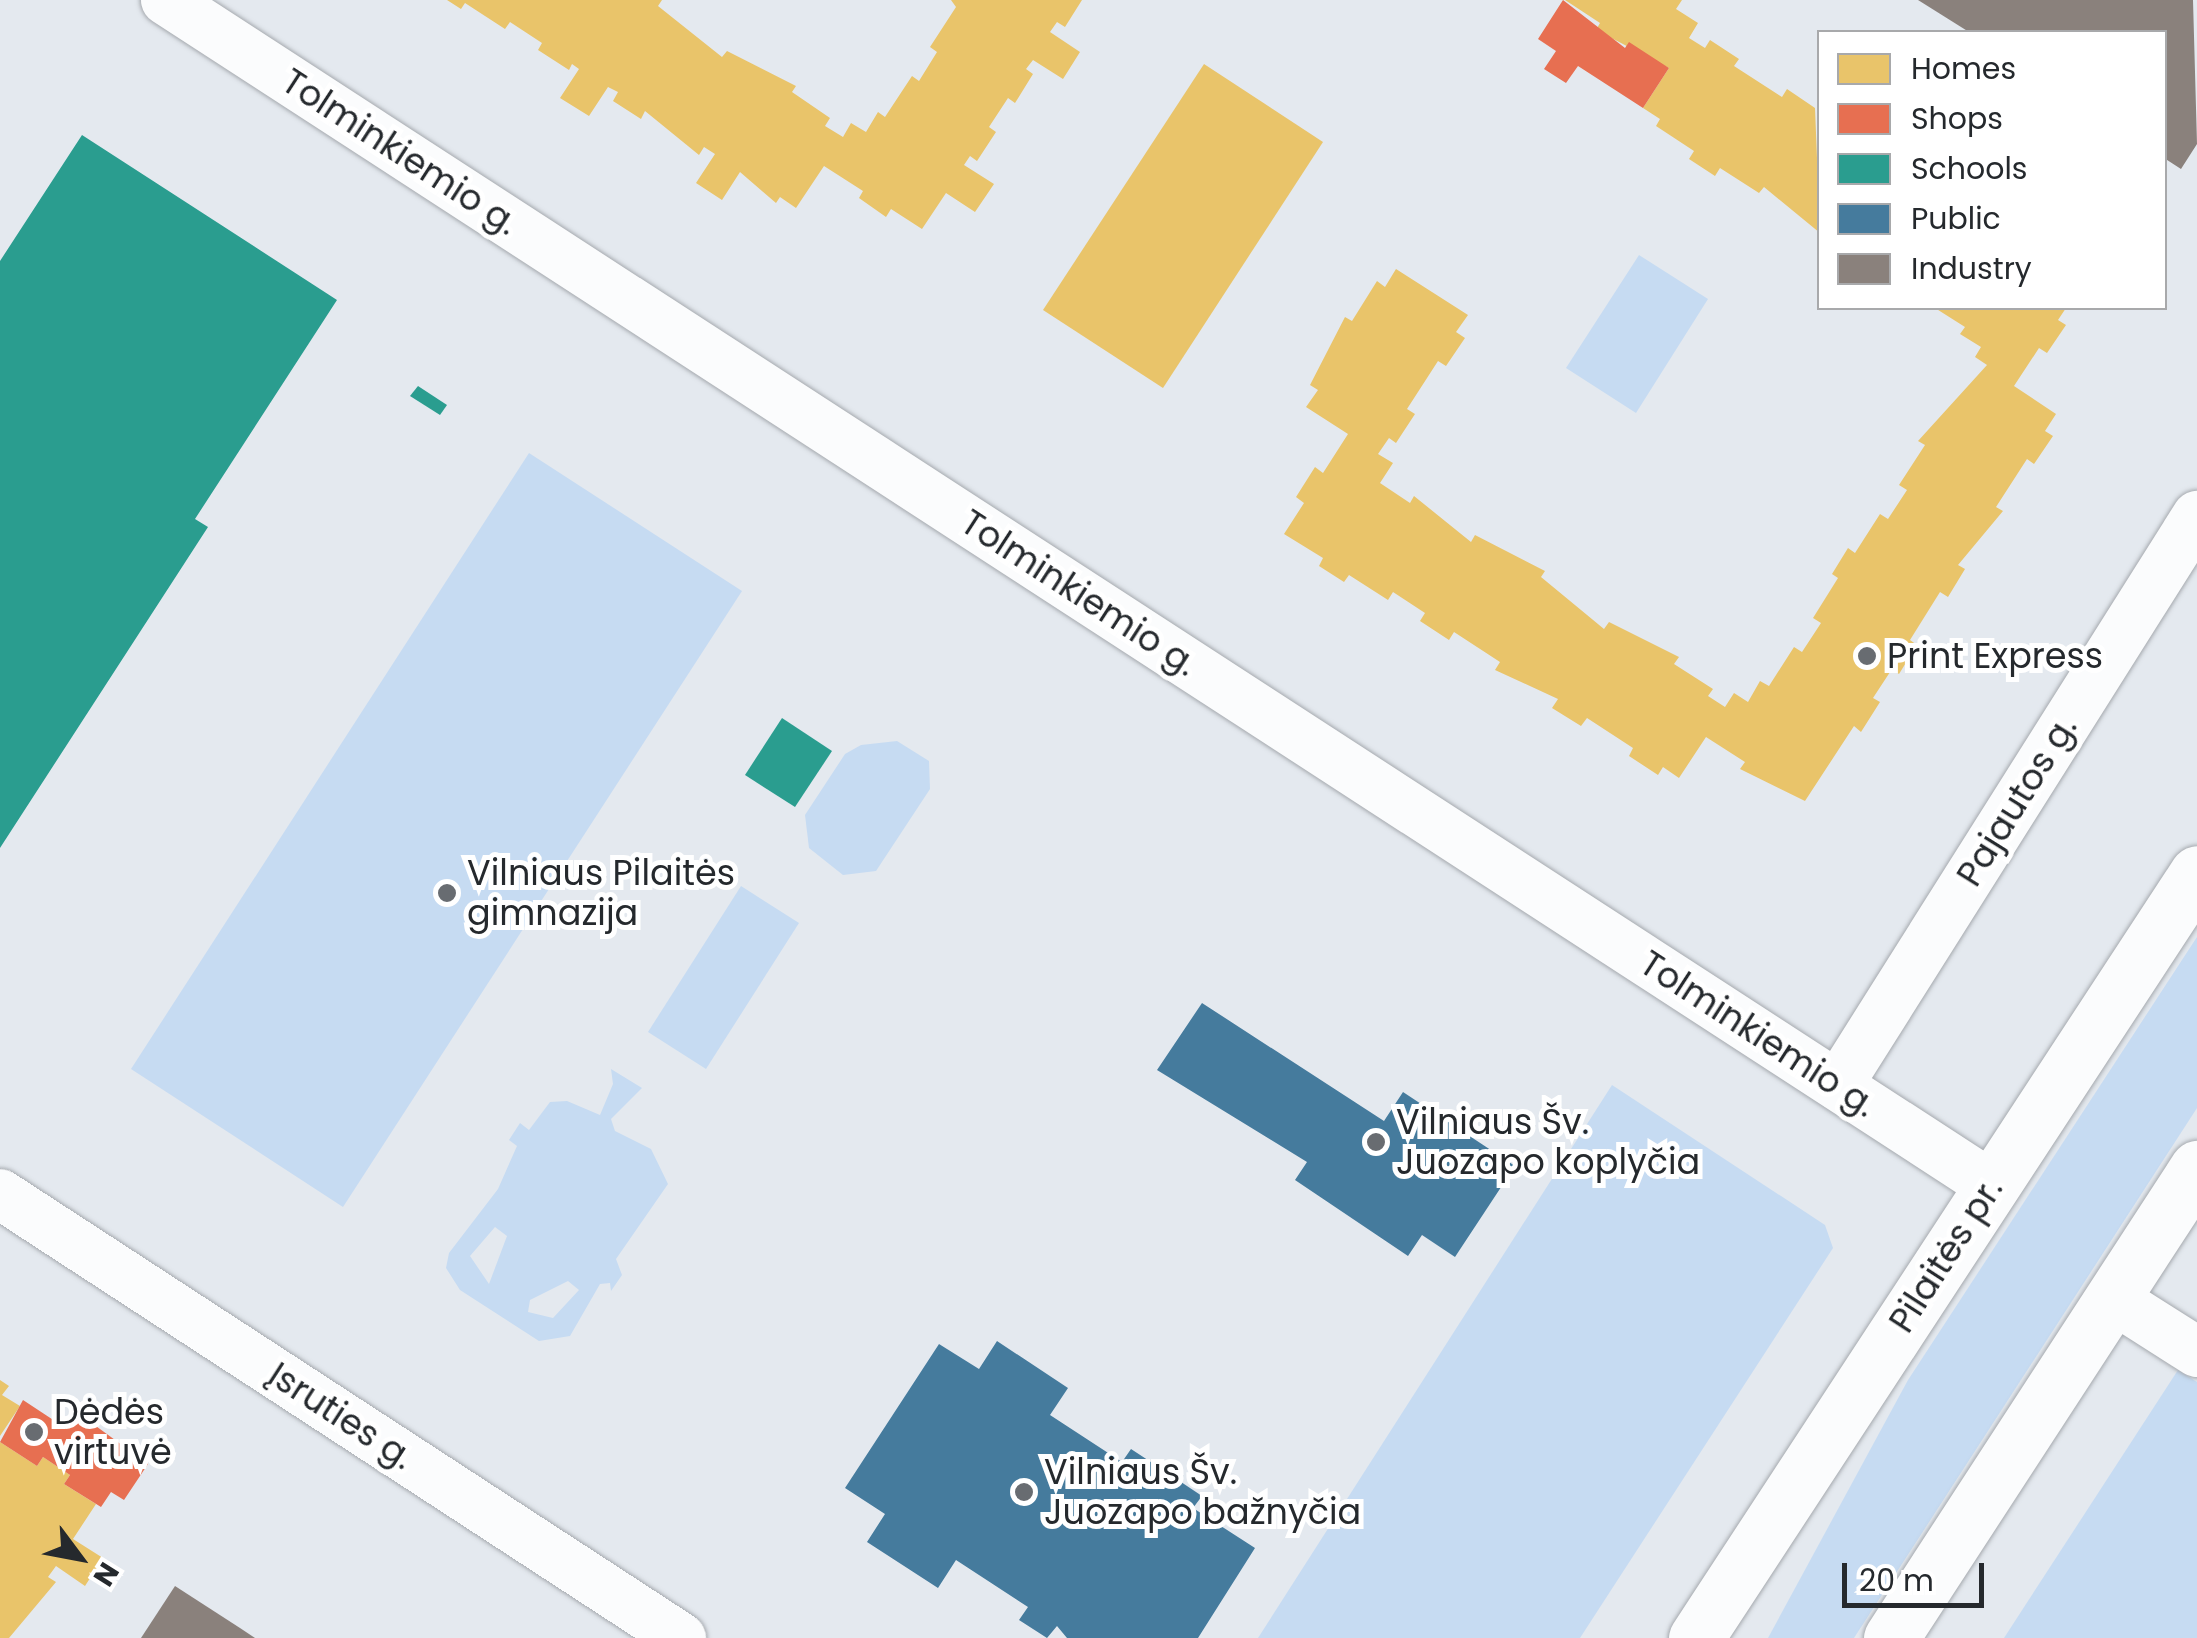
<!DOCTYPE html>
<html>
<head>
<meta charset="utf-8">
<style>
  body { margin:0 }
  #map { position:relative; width:2197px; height:1638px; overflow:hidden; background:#e4e9ef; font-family:Poppins,sans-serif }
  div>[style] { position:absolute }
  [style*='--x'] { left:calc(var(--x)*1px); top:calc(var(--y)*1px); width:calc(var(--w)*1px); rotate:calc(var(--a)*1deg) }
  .green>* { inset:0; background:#c6dbf2 }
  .homes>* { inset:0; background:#e9c46a }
  .shops>* { inset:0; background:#e76f51 }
  .schools>* { inset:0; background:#2a9d8f }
  .public>* { inset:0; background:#457b9d }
  .industry>* { inset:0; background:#8a817c }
  .roads { filter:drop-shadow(0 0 2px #a5a9ae) drop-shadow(0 0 2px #a5a9ae) }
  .minor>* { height:50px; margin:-25px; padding:0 25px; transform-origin:25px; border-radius:25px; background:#fbfcfd }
  .major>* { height:55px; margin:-27.5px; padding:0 27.5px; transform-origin:27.5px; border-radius:27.5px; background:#fbfcfd }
  .dots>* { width:28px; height:28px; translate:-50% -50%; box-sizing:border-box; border:5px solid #fff; border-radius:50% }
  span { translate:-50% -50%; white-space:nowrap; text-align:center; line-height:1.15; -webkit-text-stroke:10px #fff; paint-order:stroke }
  .street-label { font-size:35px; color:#25292d }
  .poi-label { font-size:35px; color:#25292d }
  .left { translate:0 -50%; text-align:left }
  .legend { position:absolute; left:1817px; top:30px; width:350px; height:280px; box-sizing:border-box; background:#fff; border:2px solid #a8a9ab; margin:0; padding:12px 18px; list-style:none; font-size:30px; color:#25292d }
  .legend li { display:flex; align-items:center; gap:20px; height:50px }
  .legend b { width:50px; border:2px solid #a8a9ab }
  .north { position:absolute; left:30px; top:1508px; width:100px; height:100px; -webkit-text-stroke:8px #fff; paint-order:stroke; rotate:122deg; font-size:28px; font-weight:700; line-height:40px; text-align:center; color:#25292d }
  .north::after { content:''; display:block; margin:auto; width:35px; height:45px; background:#25292d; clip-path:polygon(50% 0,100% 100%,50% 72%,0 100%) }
  .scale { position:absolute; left:1842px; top:1563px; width:142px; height:45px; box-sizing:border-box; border:5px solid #25292d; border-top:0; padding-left:12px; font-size:30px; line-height:35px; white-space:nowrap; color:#25292d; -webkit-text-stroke:8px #fff; paint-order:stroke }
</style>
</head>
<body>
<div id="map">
  <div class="green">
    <div style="clip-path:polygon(1639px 255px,1708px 299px,1636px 413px,1566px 368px)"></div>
    <div style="clip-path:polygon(529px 453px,742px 591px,343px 1207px,131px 1069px)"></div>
    <div style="clip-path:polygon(897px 741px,929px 761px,930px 789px,876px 871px,843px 875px,809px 848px,805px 815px,845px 754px,861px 745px)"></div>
    <div style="clip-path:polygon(741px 886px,799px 923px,706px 1069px,648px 1032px)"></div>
    <div style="clip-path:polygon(2197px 937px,2197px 1108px,1854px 1638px,1768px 1638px,1908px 1380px)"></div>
    <div style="clip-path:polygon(evenodd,611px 1069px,642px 1088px,611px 1119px,615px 1131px,651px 1149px,668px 1184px,616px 1259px,622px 1275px,611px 1291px,610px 1283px,600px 1284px,570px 1336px,539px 1341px,460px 1290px,446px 1268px,449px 1253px,498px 1189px,517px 1146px,509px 1140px,520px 1123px,529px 1130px,550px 1102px,567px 1101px,600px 1115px,613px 1084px,611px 1069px,495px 1227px,507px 1236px,489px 1284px,470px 1256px,495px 1227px,611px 1069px,568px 1281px,579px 1290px,553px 1318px,528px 1312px,530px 1300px,568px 1281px)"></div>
    <div style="clip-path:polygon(1612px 1085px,1825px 1225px,1833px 1248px,1580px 1638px,1258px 1638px)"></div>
    <div style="clip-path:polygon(2178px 1370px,2197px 1382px,2197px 1638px,2004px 1638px)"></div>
  </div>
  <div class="homes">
    <div style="clip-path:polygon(447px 0,662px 0,658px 6px,722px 57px,727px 51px,796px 86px,792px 92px,830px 118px,825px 126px,843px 137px,851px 123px,866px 132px,878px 112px,885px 117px,912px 76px,919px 81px,937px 52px,930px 47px,956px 7px,951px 0,1082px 0,1065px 27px,1057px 22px,1050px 32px,1080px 52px,1063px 79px,1033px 60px,1026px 69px,1033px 74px,1015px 103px,1008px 98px,989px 127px,996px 132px,977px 161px,970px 156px,964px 165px,994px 184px,975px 212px,946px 193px,922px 229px,891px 209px,886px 217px,859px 198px,863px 191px,824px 166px,796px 208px,780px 197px,776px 203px,740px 172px,722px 200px,696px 183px,715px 154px,704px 147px,699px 155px,645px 111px,641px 119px,613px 101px,618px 92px,608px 87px,589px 116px,560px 98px,579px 69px,572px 64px,569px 70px,538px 50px,542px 43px,510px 22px,505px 29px,465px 3px,461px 9px)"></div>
    <div style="clip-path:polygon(1565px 0,1682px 0,1676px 9px,1698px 23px,1689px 38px,1705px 48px,1710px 40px,1739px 59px,1734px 66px,1782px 97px,1787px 89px,1815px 108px,1820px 233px,1764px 187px,1759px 193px,1720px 168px,1715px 176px,1689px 159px,1694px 151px,1656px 126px,1660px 119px,1643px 108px,1669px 68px,1596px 30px,1600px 23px)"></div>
    <div style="clip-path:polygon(1204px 64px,1323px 142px,1163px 388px,1043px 310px)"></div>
    <div style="clip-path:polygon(1396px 269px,1468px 315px,1456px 332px,1465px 338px,1446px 366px,1438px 361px,1407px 409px,1415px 414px,1396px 443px,1389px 438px,1378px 454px,1393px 463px,1380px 483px,1410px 503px,1414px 496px,1471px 542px,1475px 535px,1545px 571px,1541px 577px,1604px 629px,1609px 622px,1679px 657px,1674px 664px,1713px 689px,1708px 696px,1725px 707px,1734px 693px,1748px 702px,1760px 681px,1769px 686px,1794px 647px,1802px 652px,1821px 623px,1813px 618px,1838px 578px,1832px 574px,1848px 548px,1855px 553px,1880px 514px,1888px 519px,1907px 490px,1899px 485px,1925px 445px,1918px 441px,1987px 365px,1975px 357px,1981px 347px,1960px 334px,1965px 327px,1935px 308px,2066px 308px,2058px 320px,2066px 325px,2047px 353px,2039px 348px,2014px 386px,2056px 414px,2045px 431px,2053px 436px,2034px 464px,2027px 459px,1996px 507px,2003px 511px,1958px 565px,1965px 569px,1948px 597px,1940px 592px,1910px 640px,1917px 645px,1899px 674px,1892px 669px,1873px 698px,1880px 702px,1861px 732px,1854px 726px,1805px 801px,1740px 769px,1745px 762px,1706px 737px,1679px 778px,1663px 767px,1658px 775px,1629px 756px,1633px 748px,1587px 718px,1581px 726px,1552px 708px,1558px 699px,1495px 670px,1500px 662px,1454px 632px,1449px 640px,1420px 621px,1425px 613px,1393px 592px,1388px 600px,1349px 575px,1344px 582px,1319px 566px,1323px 558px,1284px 534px,1304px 503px,1296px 497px,1315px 467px,1323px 473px,1348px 434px,1306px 407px,1318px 390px,1310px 385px,1345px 317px,1352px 321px,1377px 281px,1385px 287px)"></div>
    <div style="clip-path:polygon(0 1380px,9px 1386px,2px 1395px,20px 1406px,0 1436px)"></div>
    <div style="clip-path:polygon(0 1442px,37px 1466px,43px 1457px,70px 1475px,64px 1484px,96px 1504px,73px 1539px,103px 1558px,85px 1586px,56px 1566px,48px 1577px,56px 1582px,9px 1638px,0 1638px)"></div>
  </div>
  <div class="shops">
    <div style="clip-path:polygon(1563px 0,1625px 48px,1629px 42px,1669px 68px,1643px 108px,1578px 66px,1566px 83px,1544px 69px,1556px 51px,1538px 39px)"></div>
    <div style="clip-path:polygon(23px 1400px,67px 1429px,78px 1413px,148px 1464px,124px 1500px,111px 1492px,101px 1507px,64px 1484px,70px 1475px,43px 1457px,37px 1466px,0 1442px)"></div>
  </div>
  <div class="schools">
    <div style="clip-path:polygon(82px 135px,337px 300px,195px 519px,208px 527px,0 848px,0 261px)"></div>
    <div style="clip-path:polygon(418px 386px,447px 405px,440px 415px,410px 396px)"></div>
    <div style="clip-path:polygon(782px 718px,832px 751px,795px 807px,745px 775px)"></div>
  </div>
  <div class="public">
    <div style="clip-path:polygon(1202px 1003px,1384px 1121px,1403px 1092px,1515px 1166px,1455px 1257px,1422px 1235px,1408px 1256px,1295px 1180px,1307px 1162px,1157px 1070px)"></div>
    <div style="clip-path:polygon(997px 1341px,1068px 1388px,1050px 1415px,1122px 1462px,1131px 1449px,1160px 1468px,1152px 1481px,1164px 1489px,1172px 1476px,1202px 1496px,1193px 1508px,1255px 1548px,1198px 1638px,1067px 1638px,1057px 1626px,1047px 1638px,1019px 1620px,1028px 1607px,956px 1560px,938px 1588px,867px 1542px,885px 1514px,845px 1488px,939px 1344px,979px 1369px)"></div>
  </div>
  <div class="industry">
    <div style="clip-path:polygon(1918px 0,2193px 0,2197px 144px,2181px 169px,2164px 158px,2164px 32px,1969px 32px)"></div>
    <div style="clip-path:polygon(175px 1586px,240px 1628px,255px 1638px,141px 1638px)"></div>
  </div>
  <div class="roads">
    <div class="minor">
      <div style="--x:166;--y:0;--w:2177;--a:33"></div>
      <div style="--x:1838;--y:1085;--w:673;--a:-57.75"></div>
      <div style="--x:0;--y:1194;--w:813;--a:33.1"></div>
      <div style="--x:2112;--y:1298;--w:101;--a:32.4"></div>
    </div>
    <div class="major">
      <div style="--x:1696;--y:1638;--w:914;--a:-56.78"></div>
      <div style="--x:1891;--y:1638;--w:561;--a:-56.93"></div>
    </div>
  </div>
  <div class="dots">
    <div style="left:1867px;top:656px;background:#686c71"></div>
    <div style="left:447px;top:893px;background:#686c71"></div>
    <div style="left:1376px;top:1142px;background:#686c71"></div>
    <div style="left:34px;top:1432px;background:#686c71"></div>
    <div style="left:1024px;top:1492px;background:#686c71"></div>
  </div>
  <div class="street-label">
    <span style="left:400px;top:152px;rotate:33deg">Tolminkiemio g.</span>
    <span style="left:1079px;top:593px;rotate:33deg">Tolminkiemio g.</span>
    <span style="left:2017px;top:801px;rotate:-58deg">Pajautos g.</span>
    <span style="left:1758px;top:1034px;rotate:33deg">Tolminkiemio g.</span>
    <span style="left:1946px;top:1255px;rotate:-57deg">Pilaitės pr.</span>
    <span style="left:341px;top:1416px;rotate:33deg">Įsruties g.</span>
  </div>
  <div class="poi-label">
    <span class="left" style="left:1887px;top:656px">Print Express</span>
    <span class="left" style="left:467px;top:893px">Vilniaus Pilaitės<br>gimnazija</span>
    <span class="left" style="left:1396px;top:1142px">Vilniaus Šv.<br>Juozapo koplyčia</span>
    <span class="left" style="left:54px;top:1432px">Dėdės<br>virtuvė</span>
    <span class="left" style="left:1044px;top:1492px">Vilniaus Šv.<br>Juozapo bažnyčia</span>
  </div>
  <ul class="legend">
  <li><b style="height:28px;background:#e9c46a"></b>Homes</li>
  <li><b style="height:28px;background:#e76f51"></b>Shops</li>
  <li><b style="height:28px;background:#2a9d8f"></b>Schools</li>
  <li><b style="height:28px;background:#457b9d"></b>Public</li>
  <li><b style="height:28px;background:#8a817c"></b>Industry</li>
  </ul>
  <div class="north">N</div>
  <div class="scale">20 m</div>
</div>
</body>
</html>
